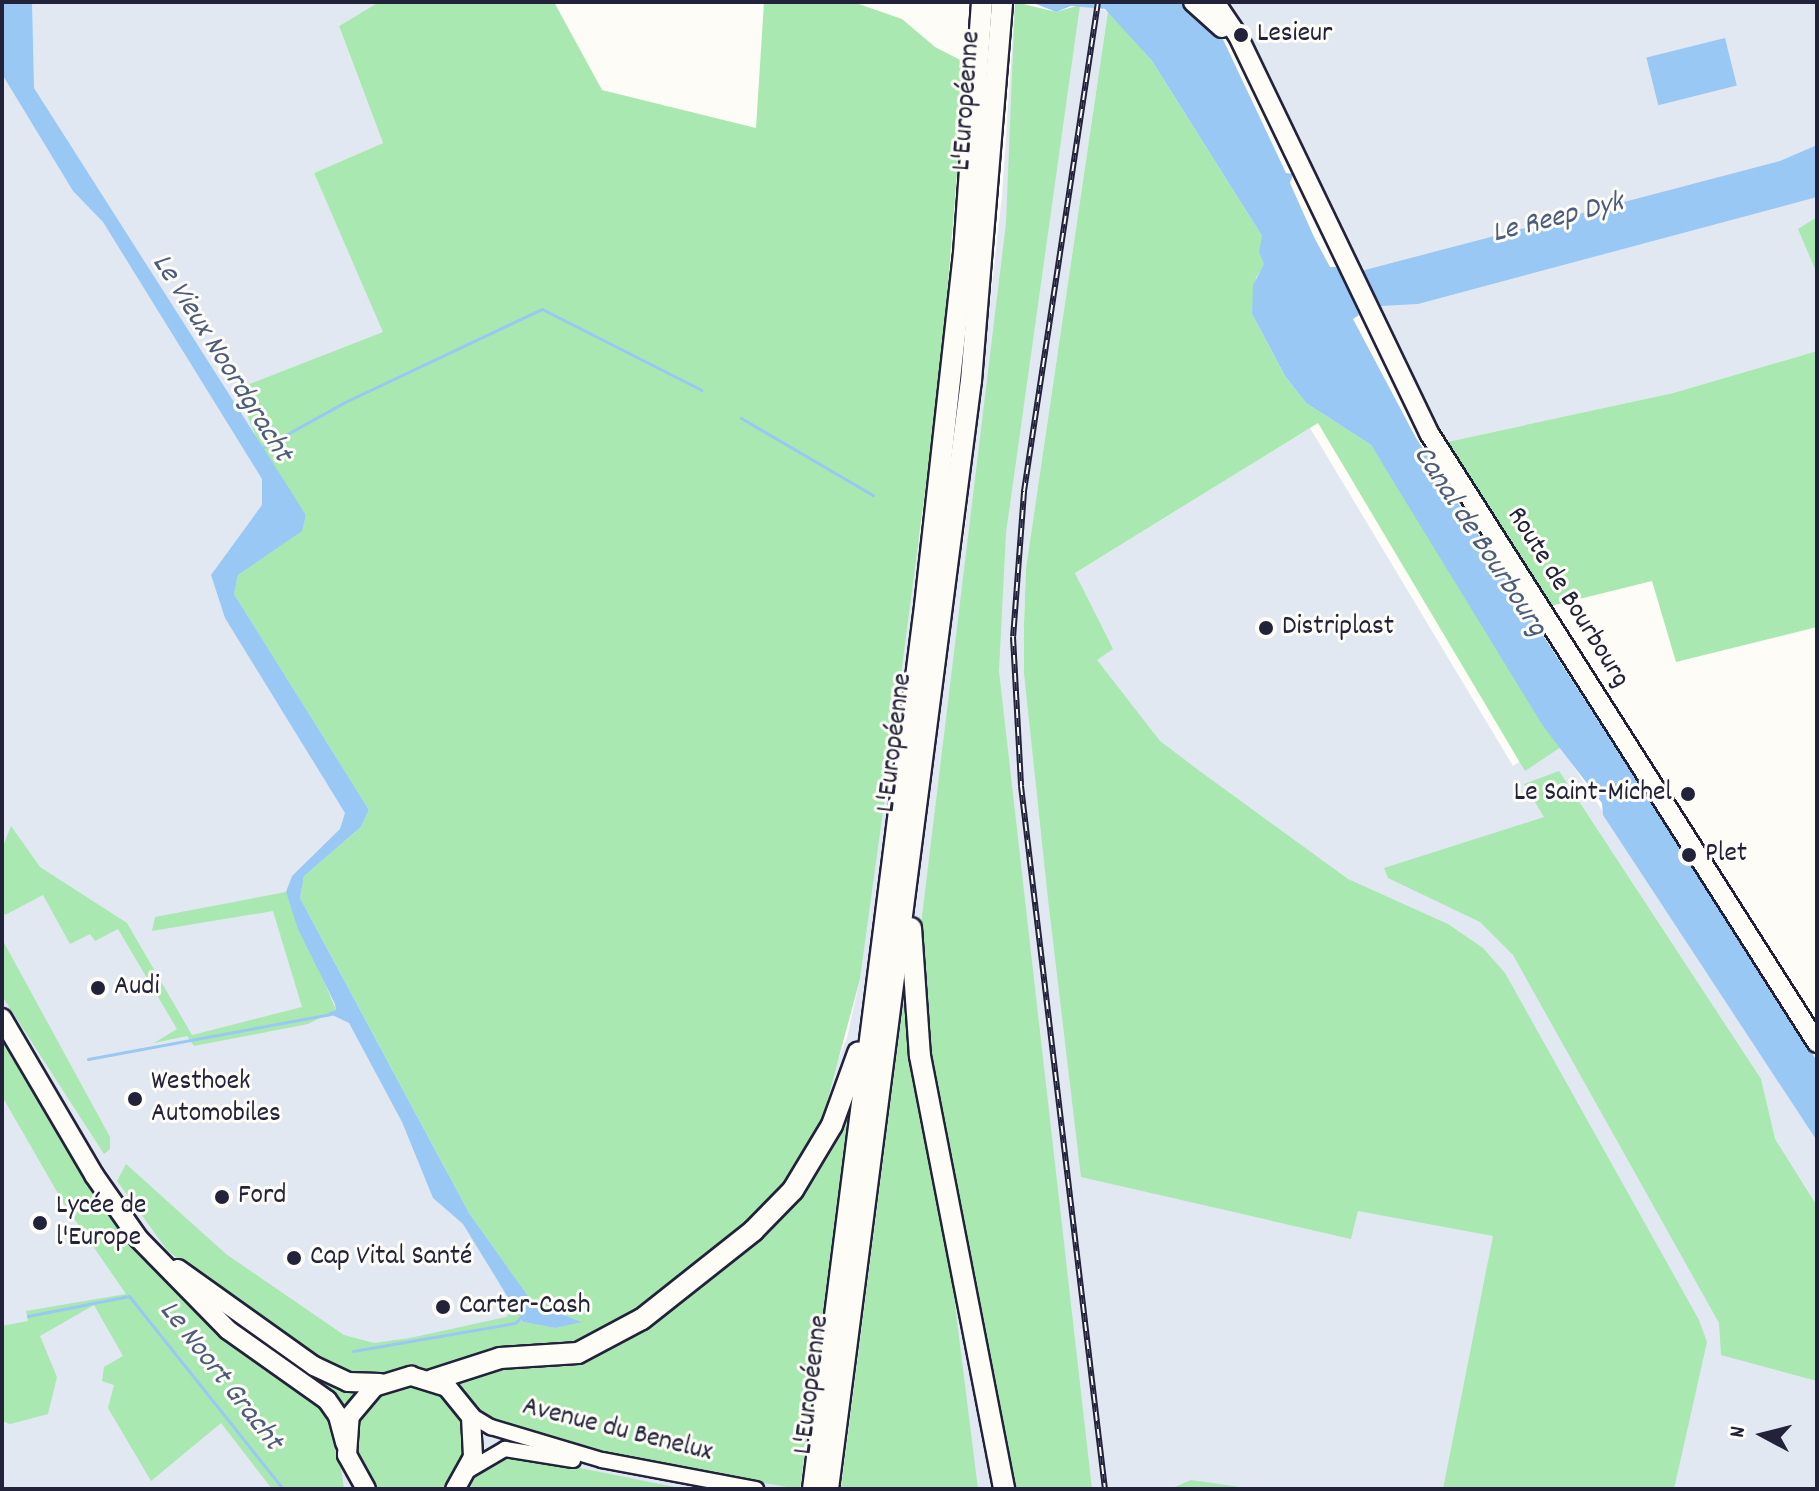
<!DOCTYPE html>
<html>
<head>
<meta charset="utf-8">
<style>
	body { margin:0 }
	#map { position:relative; width:1819px; height:1491px; overflow:hidden; background:#fdfcf7; font-family:Dekko,sans-serif }
	div>[style] { position:absolute }
	.built>* { inset:0; background:#e1e8f2 }
	.green>* { inset:0; background:#a9e8b0 }
	.water>* { inset:0; background:#9ac8f5; transform-origin:0 0 }
	.stream>* { height:3px; margin:-1.5px; padding:0 1.5px; transform-origin:1.5px; border-radius:1.5px; background:#9ac8f5 }
	.roads { filter:drop-shadow(2px 0 #22223b) drop-shadow(-2px 0 #22223b) drop-shadow(0 2px #22223b) drop-shadow(0 -2px #22223b) }
	.minor>* { height:14px; margin:-7px; padding:0 7px; transform-origin:7px; border-radius:7px; background:#fdfcf7 }
	.major>* { height:18px; margin:-9px; padding:0 9px; transform-origin:9px; border-radius:9px; background:#fdfcf7 }
	.highway>* { height:20px; margin:-10px; padding:0 10px; transform-origin:10px; border-radius:10px; background:#fdfcf7 }
	.rail>* { height:6px; margin-top:-3px; transform-origin:0; background:repeating-linear-gradient(90deg,#fdfcf7 0 9px,#22223b 0 18px); box-sizing:border-box; border-block:2px solid #22223b }
	.dots>* { width:22px; height:22px; translate:-50% -50%; box-sizing:border-box; border:4px solid #fdfcf7; border-radius:50% }
	span { translate:-50% -50%; white-space:nowrap; text-align:center; line-height:1.15; -webkit-text-stroke:6px #fdfcf7; paint-order:stroke }
	.poi-label { font-size:28px; color:#22223b }
	.left { translate:0 -50%; text-align:left }
	.right { translate:-100% -50%; text-align:right }
	.street-label { font-size:28px; color:#22223b }
	.water-label { font-size:30px; color:#4c5c7c; font-style:italic }
	.frame { position:absolute; inset:0; border:4px solid #22223b; pointer-events:none }
	.north { position:absolute; left:1723px; top:1395px; width:80px; height:80px; -webkit-text-stroke:6px #fdfcf7; paint-order:stroke; rotate:277deg; font-size:22px; font-weight:700; line-height:32px; text-align:center; color:#22223b }
	.north::after { content:''; display:block; margin:auto; width:28px; height:36px; background:#22223b; clip-path:polygon(50% 0,100% 100%,50% 72%,0 100%) }
</style>
</head>
<body>
<div id="map">
	<div class="built">
		<i style="clip-path:polygon(2px 2px,379px 2px,339px 26px,383px 143px,314px 173px,384px 332px,238px 389px,261px 450px,355px 786px,369px 810px,300px 898px,439px 1163px,607px 1328px,685px 1274px,793px 1171px,847px 1038px,860px 979px,917px 537px,957px 578px,964px 537px,1002px 196px,1015px 2px,1056px 12px,1080px 5px,1108px 11px,1026px 568px,1024px 623px,1112px 649px,1075px 573px,1310px 428px,1513px 766px,1553px 739px,1561px 747px,1817px 1141px,1817px 1489px,2px 1489px)"></i>
		<i style="clip-path:polygon(1220px 2px,1817px 2px,1817px 217px,1799px 230px,1817px 274px,1817px 351px,1673px 393px,1443px 443px)"></i>
	</div>
	<div class="green">
		<i style="clip-path:polygon(379px 2px,554px 2px,602px 90px,756px 128px,764px 2px,853px 2px,902px 19px,935px 47px,966px 63px,941px 370px,883px 811px,860px 979px,822px 1120px,793px 1171px,755px 1213px,685px 1274px,589px 1342px,436px 1373px,409px 1369px,380px 1376px,341px 1375px,198px 1275px,167px 1250px,117px 1181px,126px 1164px,226px 1254px,344px 1335px,374px 1343px,410px 1338px,506px 1317px,515px 1308px,523px 1322px,555px 1328px,580px 1321px,533px 1303px,469px 1213px,300px 898px,304px 876px,361px 827px,369px 810px,234px 594px,238px 575px,301px 531px,306px 515px,261px 450px,237px 389px,383px 332px,314px 173px,383px 143px,339px 26px)"></i>
		<i style="clip-path:polygon(1015px 2px,1056px 12px,1080px 5px,1006px 533px,999px 671px,1092px 1489px,1011px 1489px,925px 1034px,920px 933px,1006px 223px)"></i>
		<i style="clip-path:polygon(1108px 11px,1152px 61px,1262px 236px,1265px 264px,1256px 278px,1252px 314px,1285px 376px,1306px 403px,1371px 445px,1561px 747px,1525px 771px,1318px 423px,1075px 573px,1113px 649px,1097px 660px,1160px 741px,1201px 772px,1348px 879px,1448px 924px,1483px 948px,1505px 973px,1699px 1320px,1707px 1342px,1674px 1489px,1443px 1489px,1493px 1236px,1358px 1211px,1351px 1239px,1081px 1177px,1048px 899px,1024px 673px,1024px 623px,1026px 568px)"></i>
		<i style="clip-path:polygon(1817px 217px,1817px 274px,1798px 229px)"></i>
		<i style="clip-path:polygon(1817px 351px,1817px 627px,1676px 662px,1652px 581px,1527px 612px,1424px 447px,1673px 393px)"></i>
		<i style="clip-path:polygon(1559px 771px,1761px 1079px,1775px 1139px,1817px 1206px,1817px 1381px,1721px 1355px,1719px 1323px,1513px 955px,1480px 922px,1388px 878px,1384px 868px,1544px 817px,1524px 784px)"></i>
		<i style="clip-path:polygon(11px 826px,40px 867px,127px 923px,192px 1035px,302px 1007px,273px 911px,152px 931px,155px 917px,286px 892px,336px 1010px,308px 1024px,194px 1046px,187px 1036px,154px 1043px,177px 1029px,118px 929px,95px 941px,90px 934px,70px 944px,43px 895px,5px 915px,2px 910px,2px 849px)"></i>
		<i style="clip-path:polygon(2px 939px,110px 1137px,110px 1149px,104px 1154px,2px 996px)"></i>
		<i style="clip-path:polygon(906px 982px,951px 1273px,978px 1489px,841px 1489px)"></i>
		<i style="clip-path:polygon(2px 1031px,115px 1220px,146px 1260px,236px 1345px,320px 1398px,335px 1426px,344px 1489px,272px 1489px,221px 1423px,151px 1481px,108px 1408px,114px 1385px,102px 1381px,104px 1367px,123px 1356px,94px 1305px,40px 1336px,57px 1377px,48px 1414px,10px 1424px,2px 1421px,2px 1326px,28px 1321px,26px 1311px,126px 1294px,64px 1204px,2px 1096px)"></i>
		<i style="clip-path:polygon(843px 1111px,849px 1111px,800px 1489px,608px 1458px,487px 1421px,450px 1383px,492px 1366px,577px 1360px,749px 1243px)"></i>
		<i style="clip-path:polygon(173px 1269px,358px 1390px,342px 1416px,270px 1356px)"></i>
		<i style="clip-path:polygon(400px 1383px,436px 1387px,462px 1411px,470px 1446px,446px 1489px,375px 1489px,355px 1462px,353px 1427px,372px 1396px)"></i>
		<i style="clip-path:polygon(503px 1455px,580px 1468px,685px 1489px,466px 1489px,479px 1469px)"></i>
		<i style="clip-path:polygon(1191px 1480px,1240px 1487px,1246px 1489px,1170px 1489px)"></i>
	</div>
	<div class="water">
		<i style="clip-path:polygon(2px 2px,32px 2px,34px 88px,306px 515px,302px 531px,238px 575px,234px 594px,369px 810px,361px 827px,304px 876px,300px 898px,469px 1213px,533px 1303px,582px 1322px,555px 1328px,523px 1322px,463px 1224px,433px 1198px,402px 1122px,349px 1023px,328px 1013px,336px 1010px,335px 1004px,298px 929px,286px 892px,292px 876px,340px 829px,345px 813px,225px 618px,211px 575px,262px 505px,262px 479px,103px 222px,73px 191px,2px 74px)"></i>
		<i style="clip-path:polygon(1031px 2px,1182px 2px,1197px 10px,1220px 33px,1286px 173px,1293px 174px,1290px 183px,1314px 237px,1330px 267px,1336px 267px,1342px 276px,1780px 161px,1817px 145px,1817px 197px,1418px 304px,1381px 306px,1373px 292px,1352px 298px,1359px 315px,1353px 319px,1416px 438px,1817px 1061px,1817px 1141px,1603px 815px,1602px 803px,1543px 726px,1371px 445px,1306px 403px,1285px 376px,1252px 314px,1253px 285px,1264px 264px,1259px 252px,1262px 236px,1152px 61px,1105px 9px,1071px 6px,1056px 12px)"></i>
		<i style="left:1725px;top:38px;width:49px;height:81px;rotate:76deg"></i>
	</div>
	<div class="stream">
		<i style="left:741px;top:418px;width:153px;rotate:30.3deg"></i>
		<i style="left:260px;top:449px;width:97px;rotate:-28.9deg"></i>
		<i style="left:345px;top:402px;width:218px;rotate:-25.3deg"></i>
		<i style="left:542px;top:309px;width:179px;rotate:26.9deg"></i>
		<i style="left:88px;top:1059px;width:247px;rotate:-10.5deg"></i>
		<i style="left:28px;top:1316px;width:103px;rotate:-11.2deg"></i>
		<i style="left:129px;top:1296px;width:247px;rotate:51.4deg"></i>
		<i style="left:353px;top:1351px;width:164px;rotate:-9.8deg"></i>
		<i style="left:515px;top:1323px;width:8px;rotate:-45deg"></i>
	</div>
	<div class="roads">
		<div class="minor">
			<i style="left:469px;top:1414px;width:26px;rotate:31deg"></i>
			<i style="left:491px;top:1427px;width:116px;rotate:16.6deg"></i>
			<i style="left:602px;top:1460px;width:157px;rotate:10.7deg"></i>
			<i style="left:469px;top:1470px;width:42px;rotate:-30.3deg"></i>
			<i style="left:505px;top:1449px;width:69px;rotate:9.2deg"></i>
		</div>
		<div class="major">
			<i style="left:1193px;top:2px;width:39px;rotate:42deg"></i>
			<i style="left:1215px;top:2px;width:41px;rotate:55.9deg"></i>
			<i style="left:1238px;top:36px;width:441px;rotate:64.3deg"></i>
			<i style="left:1429px;top:433px;width:723px;rotate:57.54deg"></i>
			<i style="left:2px;top:1018px;width:182px;rotate:59.6deg"></i>
			<i style="left:94px;top:1175px;width:78px;rotate:54.9deg"></i>
			<i style="left:139px;top:1239px;width:127px;rotate:45.6deg"></i>
			<i style="left:228px;top:1330px;width:121px;rotate:35.3deg"></i>
			<i style="left:327px;top:1400px;width:19px;rotate:55deg"></i>
			<i style="left:338px;top:1416px;width:28px;rotate:75deg"></i>
			<i style="left:178px;top:1269px;width:167px;rotate:35.5deg"></i>
			<i style="left:314px;top:1366px;width:38px;rotate:25deg"></i>
			<i style="left:348px;top:1382px;width:32px;rotate:2deg"></i>
			<i style="left:366px;top:1489px;width:39px;rotate:-119deg"></i>
			<i style="left:347px;top:1455px;width:39px;rotate:-86deg"></i>
			<i style="left:350px;top:1416px;width:38px;rotate:-50deg"></i>
			<i style="left:374px;top:1387px;width:39px;rotate:-17deg"></i>
			<i style="left:411px;top:1376px;width:38px;rotate:17deg"></i>
			<i style="left:447px;top:1387px;width:38px;rotate:51deg"></i>
			<i style="left:471px;top:1417px;width:40px;rotate:87.1deg"></i>
			<i style="left:473px;top:1457px;width:37px;rotate:119deg"></i>
		</div>
		<div class="highway">
			<i style="left:911px;top:928px;width:128px;rotate:86deg"></i>
			<i style="left:920px;top:1056px;width:441px;rotate:79deg"></i>
			<i style="left:432px;top:1380px;width:71px;rotate:-17.9deg"></i>
			<i style="left:500px;top:1358px;width:78px;rotate:-3.7deg"></i>
			<i style="left:578px;top:1353px;width:72px;rotate:-28deg"></i>
			<i style="left:642px;top:1319px;width:142px;rotate:-38.4deg"></i>
			<i style="left:753px;top:1231px;width:57px;rotate:-45.7deg"></i>
			<i style="left:793px;top:1190px;width:76px;rotate:-59deg"></i>
			<i style="left:832px;top:1125px;width:77px;rotate:-70.1deg"></i>
			<i style="left:813px;top:1489px;width:890px;rotate:-82.77deg"></i>
			<i style="left:925px;top:606px;width:355px;rotate:-83.7deg"></i>
			<i style="left:964px;top:253px;width:252px;rotate:-85.9deg"></i>
			<i style="left:828px;top:1489px;width:1117px;rotate:-82.65deg"></i>
			<i style="left:971px;top:381px;width:380px;rotate:-85.3deg"></i>
		</div>
	</div>
	<div class="rail">
		<i style="left:1098px;top:2px;width:496px;rotate:98.6deg"></i>
		<i style="left:1024px;top:492px;width:145px;rotate:94.3deg"></i>
		<i style="left:1013px;top:637px;width:149px;rotate:86.9deg"></i>
		<i style="left:1021px;top:786px;width:708px;rotate:83.19deg"></i>
	</div>
	<div class="dots">
		<i style="left:1241px;top:35px;background:#22223b"></i>
		<i style="left:1266px;top:628px;background:#22223b"></i>
		<i style="left:1688px;top:794px;background:#22223b"></i>
		<i style="left:1689px;top:855px;background:#22223b"></i>
		<i style="left:98px;top:988px;background:#22223b"></i>
		<i style="left:135px;top:1099px;background:#22223b"></i>
		<i style="left:222px;top:1197px;background:#22223b"></i>
		<i style="left:40px;top:1223px;background:#22223b"></i>
		<i style="left:294px;top:1258px;background:#22223b"></i>
		<i style="left:443px;top:1307px;background:#22223b"></i>
	</div>
	<div class="poi-label">
		<span class="left" style="left:1257px;top:35px">Lesieur</span>
		<span class="left" style="left:1282px;top:628px">Distriplast</span>
		<span class="right" style="left:1672px;top:794px">Le Saint-Michel</span>
		<span class="left" style="left:1705px;top:855px">Plet</span>
		<span class="left" style="left:114px;top:988px">Audi</span>
		<span class="left" style="left:151px;top:1099px">Westhoek<br>Automobiles</span>
		<span class="left" style="left:238px;top:1197px">Ford</span>
		<span class="left" style="left:56px;top:1223px">Lycée de<br>l'Europe</span>
		<span class="left" style="left:310px;top:1258px">Cap Vital Santé</span>
		<span class="left" style="left:459px;top:1307px">Carter-Cash</span>
	</div>
	<div class="street-label">
		<span style="left:968px;top:101px;rotate:-86deg">L'Européenne</span>
		<span style="left:1567px;top:598px;rotate:58deg">Route de Bourbourg</span>
		<span style="left:896px;top:743px;rotate:-83deg">L'Européenne</span>
		<span style="left:813px;top:1385px;rotate:-83deg">L'Européenne</span>
		<span style="left:617px;top:1431px;rotate:14deg">Avenue du Benelux</span>
	</div>
	<div class="water-label">
		<span style="left:1558px;top:220px;rotate:-14deg">Le Reep Dyk</span>
		<span style="left:220px;top:359px;rotate:58deg">Le Vieux Noordgracht</span>
		<span style="left:1478px;top:542px;rotate:57deg">Canal de Bourbourg</span>
		<span style="left:219px;top:1377px;rotate:52deg">Le Noort Gracht</span>
	</div>
	<div class="frame"></div>
	<div class="north">N</div>
</div>
</body>
</html>
